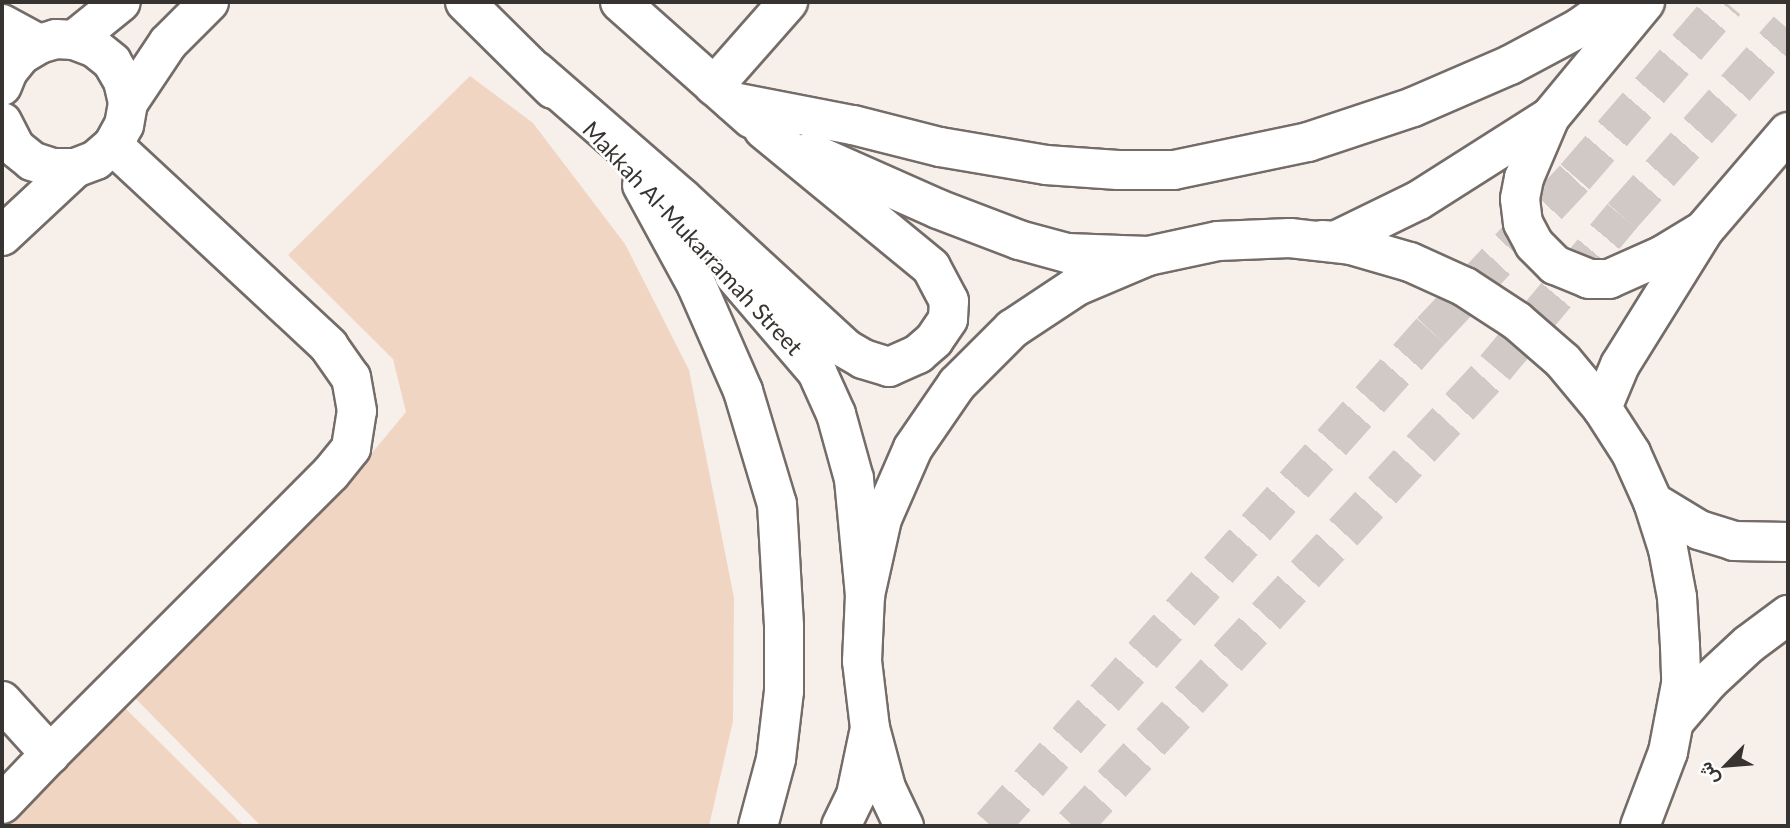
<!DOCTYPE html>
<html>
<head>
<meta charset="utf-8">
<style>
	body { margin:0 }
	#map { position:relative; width:1790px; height:828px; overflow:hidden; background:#f7efea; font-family:Lato,Vazirmatn,sans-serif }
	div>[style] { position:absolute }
	.green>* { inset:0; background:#f1d5c3 }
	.highway-tunnel>* { height:38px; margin-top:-19px; transform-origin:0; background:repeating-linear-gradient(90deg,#d0c9c5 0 38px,transparent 0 57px) }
	.roads { filter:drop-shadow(2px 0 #746c68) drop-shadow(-2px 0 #746c68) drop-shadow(0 2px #746c68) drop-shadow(0 -2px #746c68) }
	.minor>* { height:38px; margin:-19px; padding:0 19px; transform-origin:19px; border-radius:19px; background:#fff }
	.major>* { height:38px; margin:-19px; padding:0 19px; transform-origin:19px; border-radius:19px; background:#fff }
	span { translate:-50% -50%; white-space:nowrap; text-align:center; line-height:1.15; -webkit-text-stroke:5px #fefefe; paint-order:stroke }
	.street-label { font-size:23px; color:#363331 }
	.frame { position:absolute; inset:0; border:4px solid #363331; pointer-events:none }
	.north { position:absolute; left:1692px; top:730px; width:70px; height:70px; -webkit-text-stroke:5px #fefefe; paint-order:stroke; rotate:245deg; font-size:19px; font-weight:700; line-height:28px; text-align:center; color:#363331 }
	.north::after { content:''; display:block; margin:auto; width:24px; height:32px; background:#363331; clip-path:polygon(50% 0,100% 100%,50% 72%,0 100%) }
</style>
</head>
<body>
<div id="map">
	<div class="green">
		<i style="clip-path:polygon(470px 76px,533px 123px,625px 244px,689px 370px,734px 598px,733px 721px,709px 826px,261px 826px,134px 697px,328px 506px,406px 412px,393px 359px,288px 255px)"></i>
		<i style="clip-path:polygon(116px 699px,244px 826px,3px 826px)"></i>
	</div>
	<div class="highway-tunnel">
		<i style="left:991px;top:826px;width:662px;rotate:-48.37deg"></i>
		<i style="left:1431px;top:331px;width:211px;rotate:-46.9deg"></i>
		<i style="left:1575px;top:177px;width:231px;rotate:-49.2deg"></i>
		<i style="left:1073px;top:826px;width:623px;rotate:-47.34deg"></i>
		<i style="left:1495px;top:368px;width:198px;rotate:-50.1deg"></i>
		<i style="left:1622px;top:216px;width:250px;rotate:-48.4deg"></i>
	</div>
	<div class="roads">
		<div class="minor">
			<i style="left:2px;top:24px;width:42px;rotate:28.4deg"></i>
			<i style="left:74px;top:40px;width:60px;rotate:-39deg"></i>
			<i style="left:2px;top:86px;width:16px;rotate:-68deg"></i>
			<i style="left:8px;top:71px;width:21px;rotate:-51deg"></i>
			<i style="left:21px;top:55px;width:21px;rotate:-31deg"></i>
			<i style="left:39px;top:44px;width:18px;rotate:-16deg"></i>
			<i style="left:56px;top:39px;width:18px;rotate:3deg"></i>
			<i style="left:74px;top:40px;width:22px;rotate:21deg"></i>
			<i style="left:95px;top:48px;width:22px;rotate:39deg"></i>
			<i style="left:112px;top:62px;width:22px;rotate:60deg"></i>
			<i style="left:123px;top:81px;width:23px;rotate:77deg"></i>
			<i style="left:128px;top:103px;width:22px;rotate:100deg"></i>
			<i style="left:124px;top:125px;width:23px;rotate:119deg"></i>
			<i style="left:113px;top:145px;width:23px;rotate:139deg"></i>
			<i style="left:96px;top:160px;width:22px;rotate:159deg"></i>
			<i style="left:75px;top:168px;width:22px;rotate:180deg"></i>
			<i style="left:53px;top:168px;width:22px;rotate:-162deg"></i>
			<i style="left:32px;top:161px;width:22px;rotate:-141deg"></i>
			<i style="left:15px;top:147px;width:28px;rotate:-117deg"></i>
			<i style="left:714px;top:86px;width:112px;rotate:-48.6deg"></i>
			<i style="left:128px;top:103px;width:72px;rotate:-56.3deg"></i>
			<i style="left:168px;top:43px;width:58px;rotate:-45deg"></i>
			<i style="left:1550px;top:117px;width:66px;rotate:113.1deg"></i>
			<i style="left:1524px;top:178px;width:21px;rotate:101deg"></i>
			<i style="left:1520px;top:199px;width:24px;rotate:83deg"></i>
			<i style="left:1523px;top:223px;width:24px;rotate:62deg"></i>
			<i style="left:1534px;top:244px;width:30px;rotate:45deg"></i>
			<i style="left:1555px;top:265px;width:37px;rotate:22deg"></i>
			<i style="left:1589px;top:279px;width:20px"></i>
			<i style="left:1609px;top:279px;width:59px;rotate:-24deg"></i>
			<i style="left:1663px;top:255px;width:42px;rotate:-31.4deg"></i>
			<i style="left:2px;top:236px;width:100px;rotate:-43deg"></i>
			<i style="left:1322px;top:240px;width:13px;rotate:4deg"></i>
			<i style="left:1335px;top:241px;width:93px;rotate:-26deg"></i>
			<i style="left:1419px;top:200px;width:155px;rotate:-32.4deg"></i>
			<i style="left:1550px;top:117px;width:149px;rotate:-50.4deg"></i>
			<i style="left:1602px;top:408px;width:47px;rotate:-67.3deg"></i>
			<i style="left:1620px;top:365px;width:159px;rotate:-58.1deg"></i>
			<i style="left:1704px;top:230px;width:129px;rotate:-49.4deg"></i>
			<i style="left:1653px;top:502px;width:54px;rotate:31.3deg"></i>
			<i style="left:1699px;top:530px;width:37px;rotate:17deg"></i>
			<i style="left:1734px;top:541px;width:54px;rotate:1.1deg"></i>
			<i style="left:2px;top:701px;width:72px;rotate:47.8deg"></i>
			<i style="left:50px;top:754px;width:69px;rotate:133.8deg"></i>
			<i style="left:1674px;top:722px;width:54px;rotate:-49.5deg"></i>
			<i style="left:1709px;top:681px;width:54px;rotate:-42.8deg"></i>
			<i style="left:1749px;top:644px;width:49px;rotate:-36.6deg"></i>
			<i style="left:50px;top:754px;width:397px;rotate:-45deg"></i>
			<i style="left:331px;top:473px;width:32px;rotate:-51deg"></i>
			<i style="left:351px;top:448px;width:37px;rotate:-81deg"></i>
			<i style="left:357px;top:411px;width:34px;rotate:-100deg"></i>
			<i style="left:351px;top:378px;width:39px;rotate:-125deg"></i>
			<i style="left:329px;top:346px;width:295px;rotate:-137.1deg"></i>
			<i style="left:841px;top:826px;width:34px;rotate:-64deg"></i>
			<i style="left:856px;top:795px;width:63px;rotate:-78.2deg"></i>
			<i style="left:904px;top:826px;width:42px;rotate:-115.3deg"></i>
			<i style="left:886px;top:788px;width:62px;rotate:-104.9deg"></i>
			<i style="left:870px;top:728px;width:67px;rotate:-96.8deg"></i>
			<i style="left:862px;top:661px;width:66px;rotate:-87.4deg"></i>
			<i style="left:865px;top:595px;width:78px;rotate:-77.4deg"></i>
			<i style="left:882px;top:519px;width:77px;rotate:-66.4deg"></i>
			<i style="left:913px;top:448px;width:78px;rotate:-55.5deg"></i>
			<i style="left:957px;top:384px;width:78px;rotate:-45deg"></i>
			<i style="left:1012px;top:329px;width:78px;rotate:-33.5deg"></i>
			<i style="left:1077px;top:286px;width:77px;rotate:-22.9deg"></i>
			<i style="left:1148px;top:256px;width:72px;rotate:-12.1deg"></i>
			<i style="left:1218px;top:241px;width:72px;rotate:-2.4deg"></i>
			<i style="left:1290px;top:238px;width:61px;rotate:6.5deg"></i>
			<i style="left:1351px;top:245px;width:61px;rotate:16.1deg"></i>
			<i style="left:1410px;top:262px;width:60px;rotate:24.4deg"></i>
			<i style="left:1465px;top:287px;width:62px;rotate:33.2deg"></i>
			<i style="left:1517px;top:321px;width:61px;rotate:41deg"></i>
			<i style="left:1563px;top:361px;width:61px;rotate:50.3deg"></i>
			<i style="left:1602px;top:408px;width:54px;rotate:57.2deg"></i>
			<i style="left:1631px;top:453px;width:54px;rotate:65.8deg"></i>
			<i style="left:1653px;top:502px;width:49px;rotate:72.3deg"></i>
			<i style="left:1668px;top:549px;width:49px;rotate:79.4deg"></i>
			<i style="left:1677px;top:597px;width:49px;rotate:86.5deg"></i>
			<i style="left:1680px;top:646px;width:38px;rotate:88deg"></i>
			<i style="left:1681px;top:684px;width:69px;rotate:100.8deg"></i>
			<i style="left:1668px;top:752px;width:79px;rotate:110.7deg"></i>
		</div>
		<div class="major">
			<i style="left:465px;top:2px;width:124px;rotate:44.7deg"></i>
			<i style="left:620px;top:2px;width:176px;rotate:41.6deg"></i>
			<i style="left:536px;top:71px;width:194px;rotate:41deg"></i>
			<i style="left:682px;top:198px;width:223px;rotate:42.6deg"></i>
			<i style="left:846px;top:349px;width:20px;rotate:30deg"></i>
			<i style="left:863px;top:359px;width:27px;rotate:17deg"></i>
			<i style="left:889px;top:367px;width:32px;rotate:-24deg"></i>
			<i style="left:918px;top:354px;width:21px;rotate:-41deg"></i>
			<i style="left:934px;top:340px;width:25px;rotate:-56deg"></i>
			<i style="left:948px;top:319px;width:18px;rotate:-87deg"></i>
			<i style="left:949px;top:301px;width:38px;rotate:-118deg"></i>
			<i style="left:931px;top:267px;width:217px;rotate:-140.6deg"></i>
			<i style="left:733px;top:102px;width:122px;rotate:10.9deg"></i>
			<i style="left:853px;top:125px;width:90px;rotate:14.2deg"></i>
			<i style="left:940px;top:147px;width:108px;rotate:9.6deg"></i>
			<i style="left:1046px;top:165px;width:72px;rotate:4deg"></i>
			<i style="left:1118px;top:170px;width:56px"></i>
			<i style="left:1174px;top:170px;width:137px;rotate:-11.8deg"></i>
			<i style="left:1308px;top:142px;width:111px;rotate:-18.4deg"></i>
			<i style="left:1413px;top:107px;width:106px;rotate:-23.4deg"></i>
			<i style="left:1510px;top:65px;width:78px;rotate:-28.2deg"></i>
			<i style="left:1579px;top:28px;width:45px;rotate:-35.1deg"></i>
			<i style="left:810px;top:152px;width:140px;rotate:24deg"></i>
			<i style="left:938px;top:209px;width:87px;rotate:20.9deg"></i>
			<i style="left:1019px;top:240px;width:50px;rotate:15.2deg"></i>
			<i style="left:1067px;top:253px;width:81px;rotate:2.1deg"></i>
			<i style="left:642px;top:185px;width:115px;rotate:61.4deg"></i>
			<i style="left:697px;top:286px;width:115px;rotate:66.3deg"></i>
			<i style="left:743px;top:391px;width:118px;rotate:73.3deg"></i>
			<i style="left:777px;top:504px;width:123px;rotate:86.7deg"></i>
			<i style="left:784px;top:627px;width:64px;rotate:90deg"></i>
			<i style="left:784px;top:691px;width:68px;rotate:96.7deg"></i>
			<i style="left:776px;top:759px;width:69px;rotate:105deg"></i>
			<i style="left:734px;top:275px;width:128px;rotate:49.4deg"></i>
			<i style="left:817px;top:372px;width:46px;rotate:65.7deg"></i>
			<i style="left:836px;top:414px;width:67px;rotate:74.5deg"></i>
			<i style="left:854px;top:479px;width:117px;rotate:84.6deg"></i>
		</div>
	</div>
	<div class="street-label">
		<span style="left:693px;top:238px;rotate:47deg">Makkah Al-Mukarramah Street</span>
	</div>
	<div class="frame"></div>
	<div class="north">ش</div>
</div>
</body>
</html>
